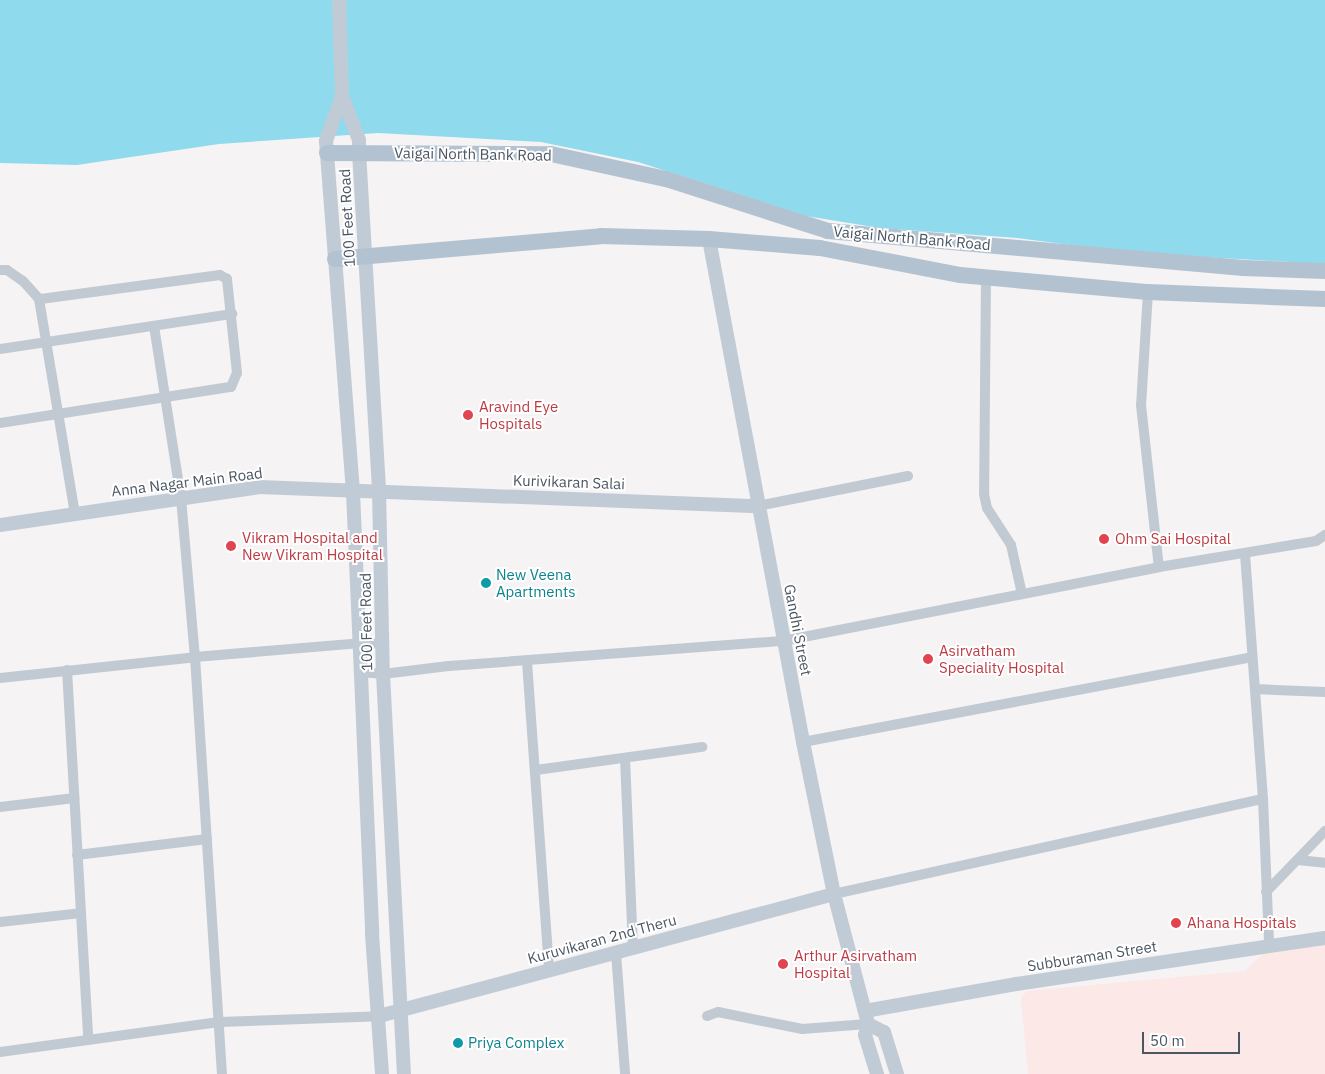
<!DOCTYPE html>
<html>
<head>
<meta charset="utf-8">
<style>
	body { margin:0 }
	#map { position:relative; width:1325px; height:1074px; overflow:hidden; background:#f5f3f3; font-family:"IBM Plex Sans",sans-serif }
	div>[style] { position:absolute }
	.medical>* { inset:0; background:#fce8e6 }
	.water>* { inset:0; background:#90daee }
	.street>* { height:10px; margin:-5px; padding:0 5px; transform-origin:5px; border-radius:5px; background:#c1cad2 }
	.secondary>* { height:14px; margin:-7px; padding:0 7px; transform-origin:7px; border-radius:7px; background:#c1cbd6 }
	.primary>* { height:16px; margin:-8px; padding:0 8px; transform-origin:8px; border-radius:8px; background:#b3c2d1 }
	.dots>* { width:14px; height:14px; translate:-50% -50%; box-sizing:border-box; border:2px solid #fff; border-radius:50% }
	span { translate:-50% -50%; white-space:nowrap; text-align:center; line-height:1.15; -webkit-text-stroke:4px #fff; paint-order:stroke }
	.street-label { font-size:15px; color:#4a5661 }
	.health-label { font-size:15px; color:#be3a42 }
	.left { translate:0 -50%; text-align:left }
	.culture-label { font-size:15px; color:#0d838f }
	.scale { position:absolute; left:1142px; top:1032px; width:98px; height:22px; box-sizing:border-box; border:2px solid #4a5661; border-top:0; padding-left:6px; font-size:15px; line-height:18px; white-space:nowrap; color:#4a5661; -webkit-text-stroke:4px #fff; paint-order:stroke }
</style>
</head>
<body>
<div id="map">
	<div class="medical">
		<i style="clip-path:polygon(1325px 944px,1325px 1074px,1028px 1074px,1021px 997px,1027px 991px,1245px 971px,1269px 948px)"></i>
	</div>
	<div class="water">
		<i style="clip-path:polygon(0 0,1325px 0,1325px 264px,1132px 253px,1017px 238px,880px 228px,806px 216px,638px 162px,541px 142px,378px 133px,219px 144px,77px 165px,0 163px)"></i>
	</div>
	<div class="street">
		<i style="left:0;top:270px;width:7px"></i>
		<i style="left:7px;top:270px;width:19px;rotate:35deg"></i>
		<i style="left:23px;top:281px;width:24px;rotate:48deg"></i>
		<i style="left:39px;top:299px;width:218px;rotate:80.5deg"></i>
		<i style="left:986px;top:277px;width:217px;rotate:90.5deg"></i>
		<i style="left:984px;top:494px;width:14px;rotate:78deg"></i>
		<i style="left:987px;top:508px;width:44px;rotate:57deg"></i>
		<i style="left:1011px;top:545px;width:50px;rotate:77.3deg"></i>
		<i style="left:1148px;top:292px;width:113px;rotate:93.5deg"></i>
		<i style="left:1141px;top:405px;width:163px;rotate:83.7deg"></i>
		<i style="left:154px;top:326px;width:174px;rotate:81.1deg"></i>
		<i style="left:181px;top:498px;width:160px;rotate:85deg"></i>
		<i style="left:195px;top:657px;width:418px;rotate:86.3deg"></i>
		<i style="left:0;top:349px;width:235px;rotate:-8.6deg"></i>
		<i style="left:0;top:423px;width:234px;rotate:-8.9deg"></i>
		<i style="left:231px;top:387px;width:15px;rotate:-67deg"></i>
		<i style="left:237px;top:373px;width:95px;rotate:-96.1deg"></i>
		<i style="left:227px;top:279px;width:8px;rotate:-150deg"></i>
		<i style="left:220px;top:275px;width:183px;rotate:172.4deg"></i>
		<i style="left:758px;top:506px;width:153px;rotate:-11.3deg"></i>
		<i style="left:1245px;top:554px;width:246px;rotate:85.8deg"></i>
		<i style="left:1263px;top:799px;width:146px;rotate:87.6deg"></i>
		<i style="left:527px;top:662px;width:310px;rotate:85.9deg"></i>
		<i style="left:67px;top:670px;width:370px;rotate:86.7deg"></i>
		<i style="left:361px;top:672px;width:22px;rotate:5deg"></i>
		<i style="left:383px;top:674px;width:66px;rotate:-6.9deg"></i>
		<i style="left:449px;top:666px;width:335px;rotate:-4.3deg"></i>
		<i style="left:783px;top:641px;width:383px;rotate:-11.1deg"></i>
		<i style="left:1159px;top:567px;width:159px;rotate:-9.4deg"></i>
		<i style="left:1316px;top:541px;width:11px;rotate:-34deg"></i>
		<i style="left:0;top:678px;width:196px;rotate:-6.1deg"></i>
		<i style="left:195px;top:657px;width:166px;rotate:-4.8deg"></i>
		<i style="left:360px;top:643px;width:23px;rotate:2deg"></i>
		<i style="left:1255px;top:689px;width:70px;rotate:2.5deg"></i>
		<i style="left:803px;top:742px;width:457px;rotate:-10.7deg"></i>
		<i style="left:625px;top:758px;width:190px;rotate:87.6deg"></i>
		<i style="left:536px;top:770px;width:168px;rotate:-7.9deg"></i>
		<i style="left:0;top:807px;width:75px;rotate:-6.9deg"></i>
		<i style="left:77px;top:855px;width:131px;rotate:-7deg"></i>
		<i style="left:1298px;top:860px;width:27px;rotate:6deg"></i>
		<i style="left:1266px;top:892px;width:85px;rotate:-46deg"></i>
		<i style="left:834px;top:894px;width:439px;rotate:-12.5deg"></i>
		<i style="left:0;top:922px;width:81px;rotate:-6.3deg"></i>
		<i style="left:616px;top:953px;width:121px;rotate:85.7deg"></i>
		<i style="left:707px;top:1016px;width:12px;rotate:-20deg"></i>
		<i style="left:718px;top:1012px;width:86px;rotate:11.4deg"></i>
		<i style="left:802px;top:1029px;width:66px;rotate:-4.3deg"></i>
		<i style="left:0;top:1052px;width:221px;rotate:-7.8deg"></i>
		<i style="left:219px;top:1022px;width:160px;rotate:-2.1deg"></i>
	</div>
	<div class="secondary">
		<i style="left:339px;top:0;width:96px;rotate:88.2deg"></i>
		<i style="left:342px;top:96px;width:47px;rotate:68.9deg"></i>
		<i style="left:359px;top:140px;width:12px;rotate:90deg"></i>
		<i style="left:359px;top:152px;width:339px;rotate:86.6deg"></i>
		<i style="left:379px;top:490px;width:184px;rotate:88.8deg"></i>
		<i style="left:383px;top:674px;width:401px;rotate:87deg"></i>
		<i style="left:342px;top:96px;width:48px;rotate:109.6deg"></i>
		<i style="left:326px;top:141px;width:352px;rotate:85.6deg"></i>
		<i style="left:353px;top:492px;width:442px;rotate:87.5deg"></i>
		<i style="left:372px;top:934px;width:140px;rotate:85.9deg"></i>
		<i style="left:709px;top:239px;width:512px;rotate:79.41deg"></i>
		<i style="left:803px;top:742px;width:155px;rotate:78.5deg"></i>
		<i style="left:834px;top:894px;width:134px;rotate:75.3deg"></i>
		<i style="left:868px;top:1024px;width:11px;rotate:105deg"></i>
		<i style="left:865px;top:1035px;width:41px;rotate:72.9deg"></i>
		<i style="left:0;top:525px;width:262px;rotate:-8.3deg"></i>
		<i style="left:259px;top:487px;width:499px;rotate:2.2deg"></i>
		<i style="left:865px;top:1011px;width:153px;rotate:-10.1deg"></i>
		<i style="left:1016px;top:984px;width:312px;rotate:-8.5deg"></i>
		<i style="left:379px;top:1016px;width:471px;rotate:-15deg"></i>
		<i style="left:868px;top:1024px;width:18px;rotate:27deg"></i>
		<i style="left:884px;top:1032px;width:44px;rotate:72.8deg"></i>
	</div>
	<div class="primary">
		<i style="left:327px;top:153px;width:224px;rotate:0.3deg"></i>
		<i style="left:551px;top:154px;width:118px;rotate:12.3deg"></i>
		<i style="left:666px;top:179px;width:170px;rotate:17.8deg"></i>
		<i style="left:828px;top:231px;width:417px;rotate:5.1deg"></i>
		<i style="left:1243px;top:268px;width:82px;rotate:2.1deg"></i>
		<i style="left:335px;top:259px;width:267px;rotate:-4.9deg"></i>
		<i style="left:601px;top:236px;width:108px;rotate:1.6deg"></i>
		<i style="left:709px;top:239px;width:111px;rotate:4.6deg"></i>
		<i style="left:820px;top:248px;width:143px;rotate:10.9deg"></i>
		<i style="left:960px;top:275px;width:189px;rotate:5.2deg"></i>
		<i style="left:1148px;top:292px;width:177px;rotate:2.3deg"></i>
	</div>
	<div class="dots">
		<i style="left:468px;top:415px;background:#e0444e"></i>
		<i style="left:1104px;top:539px;background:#e0444e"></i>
		<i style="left:231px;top:546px;background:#e0444e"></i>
		<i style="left:486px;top:583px;background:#0f9aa8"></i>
		<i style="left:928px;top:659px;background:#e0444e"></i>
		<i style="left:1176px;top:923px;background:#e0444e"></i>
		<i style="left:783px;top:964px;background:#e0444e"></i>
		<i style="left:458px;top:1043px;background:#0f9aa8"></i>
	</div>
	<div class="street-label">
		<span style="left:473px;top:154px;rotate:1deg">Vaigai North Bank Road</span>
		<span style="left:347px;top:218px;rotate:-93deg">100 Feet Road</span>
		<span style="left:912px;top:238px;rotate:5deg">Vaigai North Bank Road</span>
		<span style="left:187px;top:482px;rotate:-7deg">Anna Nagar Main Road</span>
		<span style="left:569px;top:482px;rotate:2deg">Kurivikaran Salai</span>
		<span style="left:366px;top:622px;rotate:-91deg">100 Feet Road</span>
		<span style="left:798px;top:630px;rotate:79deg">Gandhi Street</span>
		<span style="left:602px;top:939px;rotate:-15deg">Kuruvikaran 2nd Theru</span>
		<span style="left:1092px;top:956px;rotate:-9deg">Subburaman Street</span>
	</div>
	<div class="health-label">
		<span class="left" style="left:479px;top:415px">Aravind Eye<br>Hospitals</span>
		<span class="left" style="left:242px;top:546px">Vikram Hospital and<br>New Vikram Hospital</span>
		<span class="left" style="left:1115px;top:539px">Ohm Sai Hospital</span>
		<span class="left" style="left:939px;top:659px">Asirvatham<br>Speciality Hospital</span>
		<span class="left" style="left:1187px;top:923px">Ahana Hospitals</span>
		<span class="left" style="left:794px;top:964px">Arthur Asirvatham<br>Hospital</span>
	</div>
	<div class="culture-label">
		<span class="left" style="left:496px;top:583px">New Veena<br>Apartments</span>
		<span class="left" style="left:468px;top:1043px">Priya Complex</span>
	</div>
	<div class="scale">50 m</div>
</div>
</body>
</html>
